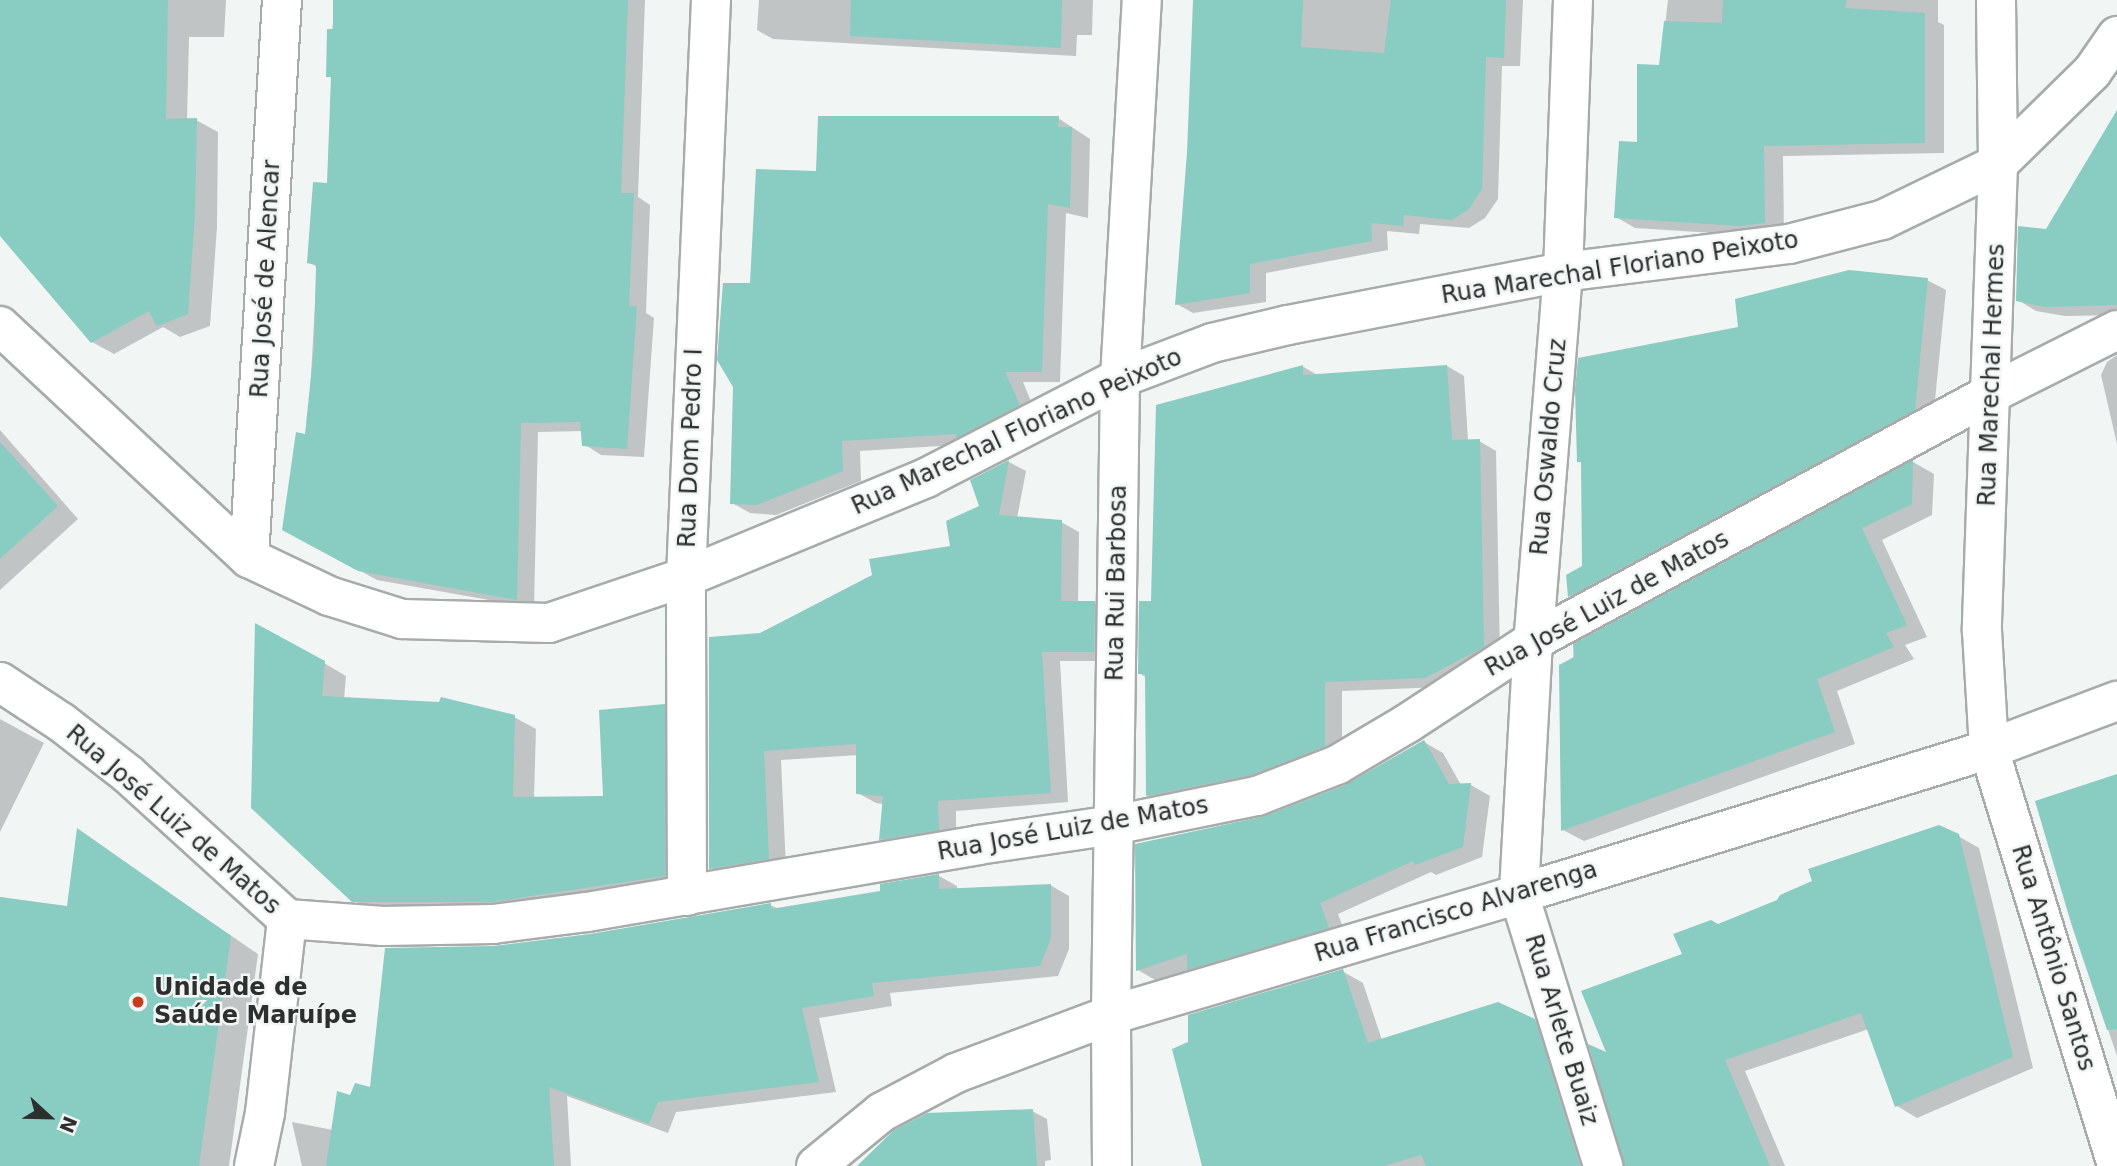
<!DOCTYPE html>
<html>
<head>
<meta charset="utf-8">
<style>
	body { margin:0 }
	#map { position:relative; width:2117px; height:1166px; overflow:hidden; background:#f1f6f5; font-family:"DejaVu Sans",sans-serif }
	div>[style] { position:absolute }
	.shadow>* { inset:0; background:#0003 }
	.building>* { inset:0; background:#88ccc2 }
	.roads { filter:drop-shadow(2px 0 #a7abaa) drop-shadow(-2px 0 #a7abaa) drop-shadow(0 2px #a7abaa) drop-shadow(0 -2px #a7abaa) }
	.minor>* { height:38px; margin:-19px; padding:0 19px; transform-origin:19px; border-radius:19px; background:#fff }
	.dots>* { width:19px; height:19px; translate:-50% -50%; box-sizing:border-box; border:4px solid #f1f6f5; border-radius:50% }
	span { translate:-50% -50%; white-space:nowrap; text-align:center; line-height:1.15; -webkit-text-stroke:5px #f1f6f5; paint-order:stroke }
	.street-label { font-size:24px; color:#2d2f2f }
	.poi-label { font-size:24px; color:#2d2f2f; font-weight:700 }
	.left { translate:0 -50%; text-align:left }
	.north { position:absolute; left:14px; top:1082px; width:70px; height:70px; -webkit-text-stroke:5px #f1f6f5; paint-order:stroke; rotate:112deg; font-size:19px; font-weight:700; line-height:28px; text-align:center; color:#2d2f2f }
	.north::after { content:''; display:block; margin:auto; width:24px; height:32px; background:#2d2f2f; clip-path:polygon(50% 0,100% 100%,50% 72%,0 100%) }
</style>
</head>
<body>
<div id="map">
	<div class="shadow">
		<i style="clip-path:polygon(0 0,226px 0,224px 37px,189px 37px,187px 120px,196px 120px,218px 132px,217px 227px,210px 326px,180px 337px,163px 327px,114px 354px,92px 342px,0 233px)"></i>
		<i style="clip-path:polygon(335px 0,645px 0,638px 197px,650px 205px,646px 313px,654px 318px,644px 457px,601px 455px,584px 444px,583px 431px,538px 432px,534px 608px,377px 580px,302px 539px,317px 267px,309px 262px,329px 185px,333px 79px,328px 76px)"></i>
		<i style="clip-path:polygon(759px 0,1093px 0,1092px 35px,1077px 35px,1076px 56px,773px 39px,757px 30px)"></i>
		<i style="clip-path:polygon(1195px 0,1523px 0,1520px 66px,1502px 66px,1498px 199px,1485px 218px,1469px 228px,1420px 224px,1419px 234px,1387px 231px,1388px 250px,1266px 273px,1266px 302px,1193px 313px,1177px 304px,1195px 45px)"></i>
		<i style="clip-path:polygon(1668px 0,1938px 0,1938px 22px,1944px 25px,1944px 153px,1783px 156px,1784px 233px,1761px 236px,1635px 228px,1616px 217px,1660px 67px)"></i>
		<i style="clip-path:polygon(1058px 118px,1090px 139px,1088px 218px,1066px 213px,1060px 382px,1023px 382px,1037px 416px,971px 444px,860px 451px,861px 481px,776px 515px,750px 513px,732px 503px,751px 285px,817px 173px)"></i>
		<i style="clip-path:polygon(2117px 120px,2117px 315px,2065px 316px,2036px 311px,2018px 300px,2047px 231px)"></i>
		<i style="clip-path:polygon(1927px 280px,1946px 290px,1933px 420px,1588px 606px,1570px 596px,1568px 576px,1583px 567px,1583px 464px,1579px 461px,1740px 329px)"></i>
		<i style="clip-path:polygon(2117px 355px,2117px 444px,2101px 375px,2107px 362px)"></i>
		<i style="clip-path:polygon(1302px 366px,1319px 376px,1447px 366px,1464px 376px,1468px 441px,1479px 441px,1496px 451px,1500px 657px,1443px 687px,1342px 691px,1342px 756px,1164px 805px,1147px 795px,1147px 678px,1139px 673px,1152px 602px)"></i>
		<i style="clip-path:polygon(0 430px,78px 519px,0 590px)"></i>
		<i style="clip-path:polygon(1009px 462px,1026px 471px,1017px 518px,1061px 522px,1079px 532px,1078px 603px,1095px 603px,1112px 613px,1111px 661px,1060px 661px,1068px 802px,956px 811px,956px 839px,899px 849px,881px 839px,884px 804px,876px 803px,858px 793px,858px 755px,781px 760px,786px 868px,728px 878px,711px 868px,761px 635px,952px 547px,981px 506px,972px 481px)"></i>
		<i style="clip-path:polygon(1913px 462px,1934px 474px,1932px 515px,1882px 540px,1927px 637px,1905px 645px,1914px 659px,1837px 691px,1855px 744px,1584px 841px,1563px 830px,1574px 645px)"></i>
		<i style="clip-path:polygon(324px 663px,346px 676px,344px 699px,514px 717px,536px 729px,534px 799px,605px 798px,664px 706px,686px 718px,686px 888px,514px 914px,376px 913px,353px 900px,252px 807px)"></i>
		<i style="clip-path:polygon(0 719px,44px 743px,0 832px)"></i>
		<i style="clip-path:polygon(1424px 742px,1443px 753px,1461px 785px,1471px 785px,1490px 796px,1482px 857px,1436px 875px,1431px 872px,1338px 914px,1347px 938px,1208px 980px,1190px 970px,1157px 981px,1138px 970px,1265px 818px,1346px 787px)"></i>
		<i style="clip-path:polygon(2117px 776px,2117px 1056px,2072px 923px)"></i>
		<i style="clip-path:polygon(79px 831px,258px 954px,229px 1166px,0 1166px,0 897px,69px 908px)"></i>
		<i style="clip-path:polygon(1958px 836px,1979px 848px,2033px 1068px,1917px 1118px,1897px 1106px,1869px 1029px,1745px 1071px,1785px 1166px,1626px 1166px,1609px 1056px,1684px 955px,1718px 925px)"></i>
		<i style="clip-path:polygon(939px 876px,957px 886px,957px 890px,1050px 885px,1069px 896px,1069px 949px,1058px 976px,890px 993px,892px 1006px,819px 1018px,836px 1092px,676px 1112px,668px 1133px,567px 1096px,571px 1166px,302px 1166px,292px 1122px,333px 1130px,351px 1097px,371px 1089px,494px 948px,590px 935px,770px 905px,779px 909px,882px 893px)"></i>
		<i style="clip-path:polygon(1342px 971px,1363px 983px,1382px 1040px,1534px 1020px,1555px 1033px,1596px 1166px,1226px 1166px)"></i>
		<i style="clip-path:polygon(1032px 1111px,1047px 1119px,1051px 1160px,1045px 1161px,1045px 1166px,860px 1166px)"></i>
	</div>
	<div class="building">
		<i style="clip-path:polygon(0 0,168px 0,166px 119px,197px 118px,195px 213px,188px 314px,157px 326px,149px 311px,91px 343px,0 236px)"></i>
		<i style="clip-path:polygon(333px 0,628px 0,621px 193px,634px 193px,629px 306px,637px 306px,627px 449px,582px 446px,580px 422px,521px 423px,517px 600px,358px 571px,282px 530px,296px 432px,305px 434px,314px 347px,316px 265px,307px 263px,313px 182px,327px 183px,331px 77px,326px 77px,327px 29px,333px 29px)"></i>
		<i style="clip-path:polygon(851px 0,1062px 0,1061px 48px,850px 36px)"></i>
		<i style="clip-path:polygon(1193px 0,1303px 0,1301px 47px,1384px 53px,1391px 0,1506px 0,1504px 58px,1486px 57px,1482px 189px,1469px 209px,1452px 220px,1404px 215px,1403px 226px,1371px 223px,1372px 241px,1250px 264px,1250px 293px,1175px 305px,1187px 153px)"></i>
		<i style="clip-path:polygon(1723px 0,1847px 0,1845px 8px,1925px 13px,1925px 143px,1764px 146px,1765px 223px,1741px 226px,1614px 218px,1619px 141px,1637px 142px,1637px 64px,1659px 65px,1664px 21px,1722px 23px)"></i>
		<i style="clip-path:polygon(2117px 110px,2117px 305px,2046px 307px,2016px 301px,2018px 226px,2046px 229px)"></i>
		<i style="clip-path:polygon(818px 116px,1059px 116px,1058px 127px,1072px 127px,1070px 208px,1048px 204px,1042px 372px,1005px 372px,1020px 405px,957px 438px,956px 434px,842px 441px,843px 471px,757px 505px,730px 504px,733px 387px,717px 360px,723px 283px,750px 283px,756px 169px,816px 171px)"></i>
		<i style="clip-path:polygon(1849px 270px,1928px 278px,1915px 410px,1568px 597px,1566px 575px,1582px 566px,1581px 462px,1577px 462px,1575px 389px,1578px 358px,1738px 327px,1735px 299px)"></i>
		<i style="clip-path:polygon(1303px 365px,1303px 375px,1447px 365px,1452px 440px,1480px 439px,1484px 647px,1425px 678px,1325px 682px,1325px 746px,1251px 775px,1146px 796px,1145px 674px,1138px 674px,1139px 601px,1151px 601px,1156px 405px)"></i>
		<i style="clip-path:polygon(0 442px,58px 506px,0 559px)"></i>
		<i style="clip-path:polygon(1009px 460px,999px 515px,1062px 520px,1061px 601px,1095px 601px,1094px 652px,1042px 652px,1051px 793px,938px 801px,939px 830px,879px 840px,883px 796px,856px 794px,856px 744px,764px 751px,769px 859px,709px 869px,709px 637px,760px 633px,872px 575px,869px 559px,950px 546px,946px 521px,979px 506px,970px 480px)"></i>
		<i style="clip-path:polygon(1913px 460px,1912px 504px,1862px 528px,1907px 625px,1886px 633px,1894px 647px,1817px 679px,1835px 732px,1561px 831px,1559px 665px,1574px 657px,1573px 644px)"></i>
		<i style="clip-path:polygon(255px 623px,325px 661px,322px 696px,439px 702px,441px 697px,515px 715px,513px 797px,603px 796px,599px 710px,665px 704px,665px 876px,491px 902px,352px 902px,251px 808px)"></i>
		<i style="clip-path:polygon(1424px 740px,1449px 784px,1471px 783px,1463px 847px,1415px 865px,1413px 861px,1320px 903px,1329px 928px,1187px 970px,1187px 954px,1136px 971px,1135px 844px,1265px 816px,1345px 785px)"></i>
		<i style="clip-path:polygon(2117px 774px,2117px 1029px,2107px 1030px,2071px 923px,2035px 801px)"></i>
		<i style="clip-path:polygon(1939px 825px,1959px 834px,2013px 1057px,1895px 1107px,1861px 1013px,1725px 1060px,1770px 1166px,1624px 1166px,1588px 1044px,1606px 1052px,1581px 991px,1682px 954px,1673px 934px,1711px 920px,1718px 924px,1777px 900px,1780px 895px,1812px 881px,1808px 869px)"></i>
		<i style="clip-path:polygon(77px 828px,231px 936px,199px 1166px,0 1166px,0 897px,67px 906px)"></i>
		<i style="clip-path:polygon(939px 874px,939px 889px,1051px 884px,1051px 938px,1040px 966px,872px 983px,874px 996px,802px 1008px,819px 1082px,658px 1102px,649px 1124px,549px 1087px,554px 1166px,326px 1166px,337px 1091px,350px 1095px,355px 1083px,370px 1087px,385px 948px,493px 946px,590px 934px,771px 903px,771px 909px,880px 891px,880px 884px)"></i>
		<i style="clip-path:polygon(1343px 969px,1368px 1043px,1498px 1002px,1535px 1019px,1580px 1166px,1426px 1166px,1421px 1155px,1383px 1166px,1202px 1166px,1172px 1049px,1188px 1042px,1188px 1015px)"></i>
		<i style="clip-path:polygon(1033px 1109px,1037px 1166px,857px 1166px,894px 1130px,927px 1113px)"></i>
	</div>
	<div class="roads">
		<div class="minor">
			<i style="left:1573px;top:0;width:272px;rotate:92.1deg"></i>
			<i style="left:1563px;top:272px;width:370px;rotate:94.6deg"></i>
			<i style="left:1533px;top:641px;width:253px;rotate:93.2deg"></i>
			<i style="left:1519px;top:894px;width:285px;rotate:72.8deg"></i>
			<i style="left:1996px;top:0;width:164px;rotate:89.3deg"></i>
			<i style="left:1998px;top:164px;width:467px;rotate:92deg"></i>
			<i style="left:1982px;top:631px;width:118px;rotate:86.6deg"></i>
			<i style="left:1989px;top:749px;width:436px;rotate:72.9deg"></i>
			<i style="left:0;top:326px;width:340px;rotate:43deg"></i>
			<i style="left:249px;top:558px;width:89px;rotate:25.4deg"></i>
			<i style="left:329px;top:596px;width:77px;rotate:17.5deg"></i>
			<i style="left:402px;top:619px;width:147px;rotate:1.6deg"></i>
			<i style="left:549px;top:623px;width:145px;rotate:-18.6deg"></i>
			<i style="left:686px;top:577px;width:260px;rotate:-22.4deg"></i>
			<i style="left:926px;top:478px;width:218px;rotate:-27.3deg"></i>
			<i style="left:1120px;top:378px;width:98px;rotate:-20.8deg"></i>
			<i style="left:1212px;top:343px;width:78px;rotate:-13.3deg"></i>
			<i style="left:1288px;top:325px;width:280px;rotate:-10.9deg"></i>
			<i style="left:1563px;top:272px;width:228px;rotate:-7.1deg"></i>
			<i style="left:1789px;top:244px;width:96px;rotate:-14.5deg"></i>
			<i style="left:1882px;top:220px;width:129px;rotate:-25.8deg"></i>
			<i style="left:1998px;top:164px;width:132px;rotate:-44.4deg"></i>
			<i style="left:2092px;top:72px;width:44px;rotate:-55.2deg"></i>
			<i style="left:249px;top:558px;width:559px;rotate:-86.62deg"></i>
			<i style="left:0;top:682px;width:73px;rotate:33.3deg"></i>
			<i style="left:61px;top:722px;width:86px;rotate:37.9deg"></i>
			<i style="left:129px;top:775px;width:214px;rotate:42.3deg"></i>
			<i style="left:287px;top:919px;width:96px;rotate:4.2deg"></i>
			<i style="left:383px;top:926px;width:110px;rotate:-1deg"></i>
			<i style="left:493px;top:924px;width:95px;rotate:-7.3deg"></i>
			<i style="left:587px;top:912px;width:397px;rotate:-9.7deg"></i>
			<i style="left:978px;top:845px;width:137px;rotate:-8.4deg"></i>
			<i style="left:1114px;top:825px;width:146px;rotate:-11.5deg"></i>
			<i style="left:1257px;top:796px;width:86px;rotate:-21.2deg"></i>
			<i style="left:1337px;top:765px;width:82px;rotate:-30.6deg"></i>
			<i style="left:1408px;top:723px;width:149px;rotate:-33.3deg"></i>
			<i style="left:1533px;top:641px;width:522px;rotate:-28.38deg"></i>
			<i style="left:1992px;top:393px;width:140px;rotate:-26.7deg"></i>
			<i style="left:687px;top:896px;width:319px;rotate:-90.2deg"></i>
			<i style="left:686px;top:577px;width:578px;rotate:-87.52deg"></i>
			<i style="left:254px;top:1166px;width:54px;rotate:-78.3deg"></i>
			<i style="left:265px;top:1113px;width:195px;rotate:-83.5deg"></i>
			<i style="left:816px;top:1166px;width:85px;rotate:-39.3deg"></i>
			<i style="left:882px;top:1112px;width:84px;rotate:-27.8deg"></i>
			<i style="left:956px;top:1073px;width:165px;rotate:-20.5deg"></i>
			<i style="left:1111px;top:1015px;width:426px;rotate:-16.5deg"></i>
			<i style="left:1519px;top:894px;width:492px;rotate:-17.1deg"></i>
			<i style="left:1989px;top:749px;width:137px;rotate:-20.6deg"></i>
			<i style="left:1112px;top:1166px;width:151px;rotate:-90.4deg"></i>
			<i style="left:1111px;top:1015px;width:637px;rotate:-89.19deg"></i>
			<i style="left:1120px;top:378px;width:379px;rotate:-86.7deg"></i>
		</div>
	</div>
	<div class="dots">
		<i style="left:138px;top:1002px;background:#c73d1c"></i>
	</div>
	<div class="street-label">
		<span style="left:1620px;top:268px;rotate:-9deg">Rua Marechal Floriano Peixoto</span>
		<span style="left:266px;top:279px;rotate:-87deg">Rua José de Alencar</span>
		<span style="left:1992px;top:375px;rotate:-88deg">Rua Marechal Hermes</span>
		<span style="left:1017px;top:432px;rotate:-25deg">Rua Marechal Floriano Peixoto</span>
		<span style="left:1549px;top:447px;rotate:-85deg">Rua Oswaldo Cruz</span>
		<span style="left:691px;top:448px;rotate:-88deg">Rua Dom Pedro I</span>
		<span style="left:1117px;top:583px;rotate:-89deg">Rua Rui Barbosa</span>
		<span style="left:1607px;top:604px;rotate:-29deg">Rua José Luiz de Matos</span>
		<span style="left:173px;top:820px;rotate:41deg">Rua José Luiz de Matos</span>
		<span style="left:1073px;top:829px;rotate:-10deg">Rua José Luiz de Matos</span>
		<span style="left:1456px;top:912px;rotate:-17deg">Rua Francisco Alvarenga</span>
		<span style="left:2053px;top:958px;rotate:73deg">Rua Antônio Santos</span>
		<span style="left:1561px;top:1030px;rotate:73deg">Rua Arlete Buaiz</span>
	</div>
	<div class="poi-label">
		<span class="left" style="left:154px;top:1002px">Unidade de<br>Saúde Maruípe</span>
	</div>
	<div class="north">N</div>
</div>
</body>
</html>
